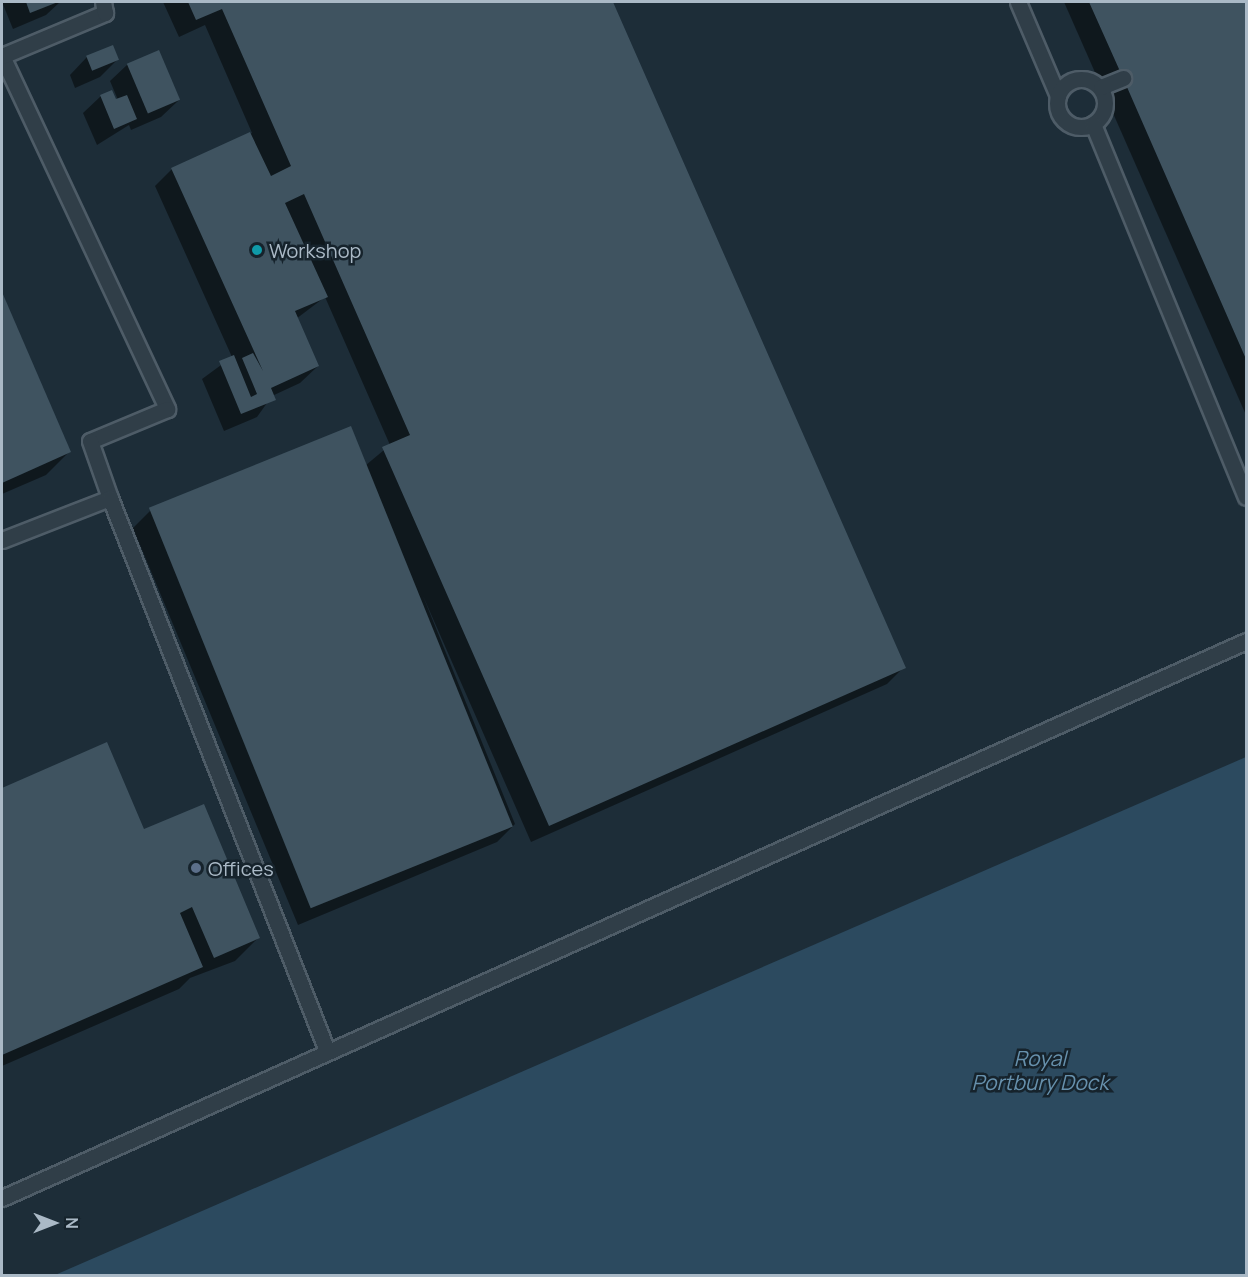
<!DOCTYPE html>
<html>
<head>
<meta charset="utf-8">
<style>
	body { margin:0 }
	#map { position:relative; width:1248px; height:1277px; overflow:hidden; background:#1d2d38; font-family:Manrope,sans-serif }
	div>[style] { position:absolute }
	.water>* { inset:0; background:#2c4a5f }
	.shadow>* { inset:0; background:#0007 }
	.building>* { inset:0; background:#3f5360; transform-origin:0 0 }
	.roads { filter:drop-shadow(2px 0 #4e5c67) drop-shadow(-2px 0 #4e5c67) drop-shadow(0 2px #4e5c67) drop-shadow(0 -2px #4e5c67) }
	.lane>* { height:15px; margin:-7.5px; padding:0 7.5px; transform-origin:7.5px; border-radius:7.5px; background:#303e48 }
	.lane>.ring { margin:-7.5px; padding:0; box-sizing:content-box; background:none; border:15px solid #303e48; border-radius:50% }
	.dots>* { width:16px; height:16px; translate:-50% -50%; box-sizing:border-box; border:3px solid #16232c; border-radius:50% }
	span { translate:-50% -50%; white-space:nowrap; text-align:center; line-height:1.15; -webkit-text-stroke:5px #16232c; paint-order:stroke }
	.poi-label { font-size:20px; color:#aab9c6 }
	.left { translate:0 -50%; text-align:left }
	.water-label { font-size:21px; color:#6791ad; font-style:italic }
	.frame { position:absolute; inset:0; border:3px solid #aab9c6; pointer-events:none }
	.north { position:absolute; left:24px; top:1193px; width:60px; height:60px; -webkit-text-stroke:4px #16232c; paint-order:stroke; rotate:90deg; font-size:16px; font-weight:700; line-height:24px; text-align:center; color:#aab9c6 }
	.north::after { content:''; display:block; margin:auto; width:21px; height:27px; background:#aab9c6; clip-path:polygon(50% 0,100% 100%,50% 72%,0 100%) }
</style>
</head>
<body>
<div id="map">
	<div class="water">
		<i style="clip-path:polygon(1246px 757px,1246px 1275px,55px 1275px,788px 956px)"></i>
	</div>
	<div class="shadow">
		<i style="clip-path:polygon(2px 2px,60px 2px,46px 15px,13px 29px)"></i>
		<i style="clip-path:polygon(163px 2px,611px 2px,904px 667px,887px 684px,531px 842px,423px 596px,515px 824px,497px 842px,298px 925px,133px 528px,150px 511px,351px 428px,366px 465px,390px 445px,325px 297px,296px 319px,318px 366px,300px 383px,272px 396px,257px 417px,224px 431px,202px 379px,232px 357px,155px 186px,172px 169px,252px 133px,205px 25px,179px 37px)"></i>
		<i style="clip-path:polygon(1064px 2px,1246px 2px,1246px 415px)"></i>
		<i style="clip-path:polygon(87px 57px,117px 60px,100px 77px,75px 88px,70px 75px)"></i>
		<i style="clip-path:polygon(128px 64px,179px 100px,161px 117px,131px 130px,129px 125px,97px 145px,83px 113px,101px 96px,118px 100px,110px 81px)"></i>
		<i style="clip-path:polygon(2px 296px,69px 452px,46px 475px,2px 494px)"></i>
		<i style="clip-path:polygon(106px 744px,143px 831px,258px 938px,235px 961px,190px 978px,179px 989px,2px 1066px,2px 790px)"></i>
	</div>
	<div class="building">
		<i style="clip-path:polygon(26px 2px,58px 2px,30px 13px)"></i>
		<i style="clip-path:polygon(188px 2px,613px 2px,906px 668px,549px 826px,382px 447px,410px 435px,304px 194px,285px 203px,328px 297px,295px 311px,319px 366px,271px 388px,276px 400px,241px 414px,219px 361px,234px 355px,251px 397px,257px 394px,242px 358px,253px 353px,263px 371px,171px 168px,250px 132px,271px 176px,291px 166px,222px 9px,196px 20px)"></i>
		<i style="clip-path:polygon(1089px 2px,1246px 2px,1246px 359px,1123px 78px)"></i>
		<i style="left:113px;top:45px;width:16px;height:29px;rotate:68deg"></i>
		<i style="left:159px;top:50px;width:54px;height:35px;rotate:67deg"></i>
		<i style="clip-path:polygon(112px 90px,116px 99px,127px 95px,137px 119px,114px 129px,100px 95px)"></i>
		<i style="clip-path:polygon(2px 292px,71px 452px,2px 483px)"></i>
		<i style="left:351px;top:426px;width:432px;height:218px;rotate:68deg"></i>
		<i style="clip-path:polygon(107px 742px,144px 829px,204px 804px,260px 938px,214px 958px,192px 907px,180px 913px,203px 967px,2px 1055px,2px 788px)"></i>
	</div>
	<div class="roads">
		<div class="lane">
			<i style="left:1018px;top:2px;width:102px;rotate:66.9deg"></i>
			<i style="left:2px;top:56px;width:390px;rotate:64.9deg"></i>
			<i style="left:167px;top:409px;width:83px;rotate:157.4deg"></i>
			<i style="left:90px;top:441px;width:60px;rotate:70.7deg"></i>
			<i style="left:2px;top:56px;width:112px;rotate:-22.7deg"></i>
			<i style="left:105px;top:13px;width:11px;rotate:-100deg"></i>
			<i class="ring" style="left:1057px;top:79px;width:33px;height:33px"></i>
			<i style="left:1101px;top:87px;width:24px;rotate:-22deg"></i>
			<i style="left:1093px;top:124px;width:403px;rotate:67.7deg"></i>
			<i style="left:2px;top:540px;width:116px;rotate:-21.3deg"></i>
			<i style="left:110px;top:498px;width:594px;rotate:68.57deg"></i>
			<i style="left:2px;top:1198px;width:1363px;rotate:-24.12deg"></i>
		</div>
	</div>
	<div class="dots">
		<i style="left:257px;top:250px;background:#0f9aa8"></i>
		<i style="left:196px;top:868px;background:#5c6f8a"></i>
	</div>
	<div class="poi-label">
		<span class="left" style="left:269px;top:250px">Workshop</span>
		<span class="left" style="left:208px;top:868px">Offices</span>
	</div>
	<div class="water-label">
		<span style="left:1040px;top:1070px">Royal<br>Portbury Dock</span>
	</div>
	<div class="frame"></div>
	<div class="north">N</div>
</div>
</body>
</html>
